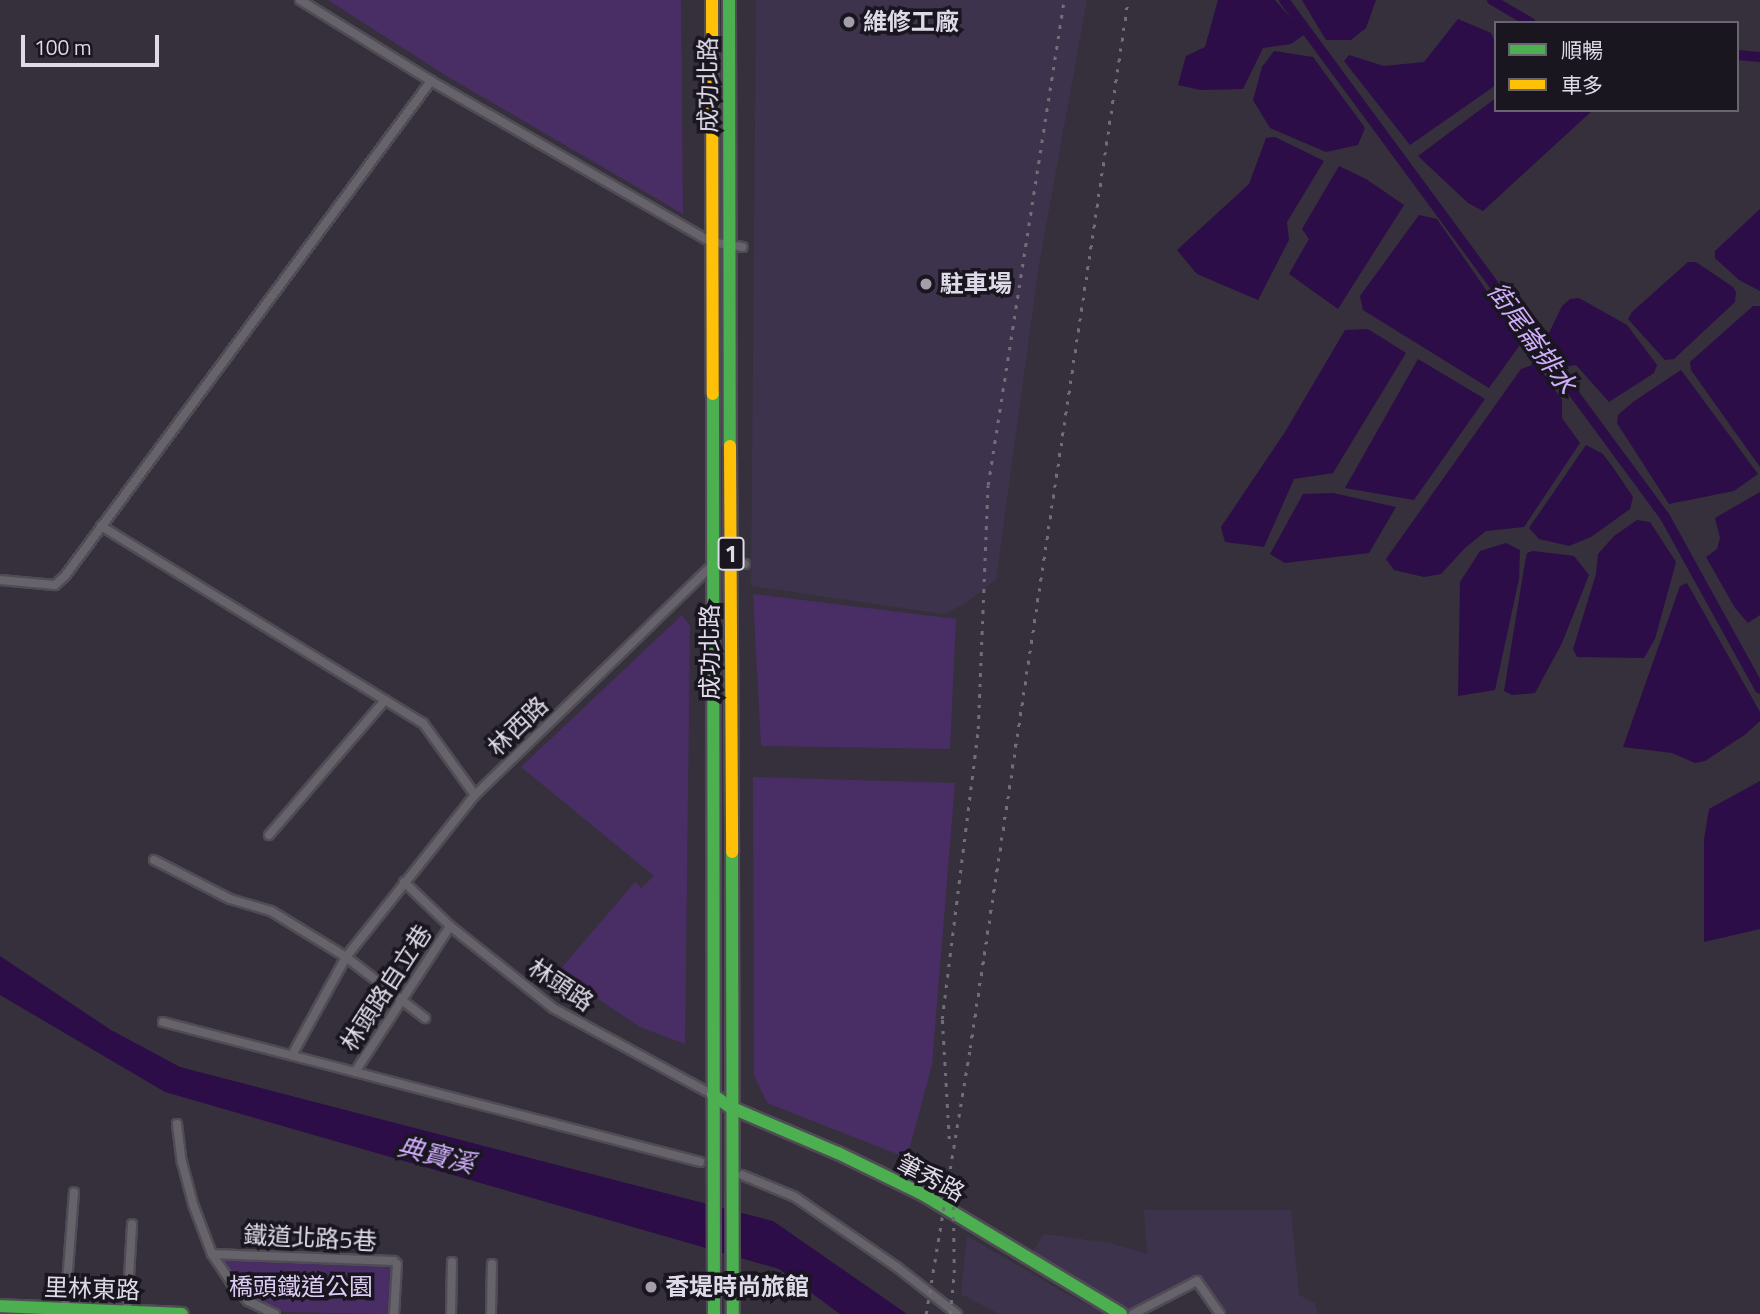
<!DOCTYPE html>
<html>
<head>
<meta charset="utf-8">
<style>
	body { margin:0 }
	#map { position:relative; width:1760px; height:1314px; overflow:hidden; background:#35303b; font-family:"Titillium Web","Noto Sans TC",sans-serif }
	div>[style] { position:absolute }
	.built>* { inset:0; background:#3e334c }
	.green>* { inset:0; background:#482e64 }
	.water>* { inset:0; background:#2c0d47 }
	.canal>* { height:10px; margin:-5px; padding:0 5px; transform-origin:5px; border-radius:5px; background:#2c0d47 }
	.roads { filter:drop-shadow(2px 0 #504c55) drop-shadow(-2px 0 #504c55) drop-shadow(0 2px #504c55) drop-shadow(0 -2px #504c55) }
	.street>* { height:8px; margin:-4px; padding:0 4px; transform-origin:4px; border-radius:4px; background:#66636b }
	.fast>* { height:12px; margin:-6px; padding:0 6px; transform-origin:6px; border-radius:6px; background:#4caf50 }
	.slow>* { height:12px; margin:-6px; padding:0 6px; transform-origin:6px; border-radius:6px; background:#ffc107 }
	.rail>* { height:2.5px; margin-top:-1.25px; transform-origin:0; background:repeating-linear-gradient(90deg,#716e76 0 3.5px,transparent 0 10.5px) }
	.dots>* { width:19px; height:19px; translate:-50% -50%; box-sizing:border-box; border:4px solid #1a161f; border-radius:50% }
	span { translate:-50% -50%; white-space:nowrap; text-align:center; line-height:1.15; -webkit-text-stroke:7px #1a161f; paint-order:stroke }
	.shield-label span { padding:2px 5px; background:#1a161f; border:2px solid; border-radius:5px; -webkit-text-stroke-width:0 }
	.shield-label { font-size:23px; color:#dfdae8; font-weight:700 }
	.poi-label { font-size:24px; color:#dfdae8; font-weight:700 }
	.left { translate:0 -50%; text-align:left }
	.street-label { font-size:24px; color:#dfdae8 }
	.park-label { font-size:24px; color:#dbcbf2 }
	.water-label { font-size:26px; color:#ceadf9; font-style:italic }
	.legend { position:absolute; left:1494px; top:21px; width:245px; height:91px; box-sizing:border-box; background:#1a161f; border:2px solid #69646f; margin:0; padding:9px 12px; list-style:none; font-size:21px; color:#dfdae8 }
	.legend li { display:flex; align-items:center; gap:14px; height:35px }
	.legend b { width:35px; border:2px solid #69646f }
	.scale { position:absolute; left:21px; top:35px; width:138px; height:32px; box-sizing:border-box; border:4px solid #dfdae8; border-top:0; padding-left:9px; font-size:21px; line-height:24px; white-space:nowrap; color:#dfdae8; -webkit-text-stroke:5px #1a161f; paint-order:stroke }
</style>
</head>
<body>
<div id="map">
	<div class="built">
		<i style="clip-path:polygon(756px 0,1087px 0,1039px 265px,996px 580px,964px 604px,944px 614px,751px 586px)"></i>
		<i style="clip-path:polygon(1144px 1210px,1291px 1210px,1299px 1295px,1315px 1303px,1318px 1314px,1223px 1314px,1199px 1275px,1131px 1310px,1032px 1253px,1044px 1234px,1110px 1243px,1147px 1254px)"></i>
		<i style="clip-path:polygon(967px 1236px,1083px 1303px,1107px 1314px,999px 1314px,961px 1294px)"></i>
	</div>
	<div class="green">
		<i style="clip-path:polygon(328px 0,681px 0,683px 214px,445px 75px)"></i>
		<i style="clip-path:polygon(753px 594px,956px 619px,950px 749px,761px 746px)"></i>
		<i style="clip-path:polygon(682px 615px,690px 626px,685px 1044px,640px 1027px,558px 972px,635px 882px,641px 888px,654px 876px,521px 767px)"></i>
		<i style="clip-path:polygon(753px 777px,955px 783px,932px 1065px,907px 1158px,767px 1103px,754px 1075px)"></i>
		<i style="clip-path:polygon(220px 1257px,391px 1265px,389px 1314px,282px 1312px,250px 1297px)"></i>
	</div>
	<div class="water">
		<i style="clip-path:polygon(1218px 0,1275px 0,1305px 34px,1291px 44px,1263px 48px,1243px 89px,1200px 90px,1178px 85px,1186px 56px,1205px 47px)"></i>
		<i style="clip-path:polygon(1302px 0,1376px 0,1366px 28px,1351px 40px,1326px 40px)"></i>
		<i style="clip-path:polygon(1458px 19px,1491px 33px,1496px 44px,1496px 85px,1410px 145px,1344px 61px,1349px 55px,1384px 66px,1424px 62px)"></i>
		<i style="clip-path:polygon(1274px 51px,1313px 57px,1365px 128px,1358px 145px,1326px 152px,1270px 128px,1253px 100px,1262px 67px)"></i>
		<i style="clip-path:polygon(1496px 98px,1496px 110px,1593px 110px,1483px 211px,1468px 203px,1418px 156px)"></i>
		<i style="clip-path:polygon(1275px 137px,1324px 161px,1287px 222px,1289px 240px,1258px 300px,1197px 274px,1177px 250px,1249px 184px,1266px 138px)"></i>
		<i style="clip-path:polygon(1339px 166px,1366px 179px,1404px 205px,1338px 309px,1289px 274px,1309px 239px,1302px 229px)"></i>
		<i style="clip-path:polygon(1760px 209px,1760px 291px,1739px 280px,1715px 258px,1715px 251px)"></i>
		<i style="clip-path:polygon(1419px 215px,1437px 219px,1522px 342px,1489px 388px,1363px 310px,1360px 296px)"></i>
		<i style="clip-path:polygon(1688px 262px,1696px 262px,1733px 287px,1736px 292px,1735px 302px,1674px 359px,1665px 360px,1628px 319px,1632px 312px)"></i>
		<i style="clip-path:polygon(1579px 298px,1627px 325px,1657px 365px,1654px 373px,1609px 402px,1576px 365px,1565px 367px,1546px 339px,1562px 306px,1570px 299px)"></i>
		<i style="clip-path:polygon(1753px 306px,1760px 306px,1760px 467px,1691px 370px,1690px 362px)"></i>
		<i style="clip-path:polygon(1368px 329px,1406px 353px,1333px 473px,1294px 479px,1264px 547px,1225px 542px,1221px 527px,1285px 432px,1345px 330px)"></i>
		<i style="clip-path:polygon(1418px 359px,1485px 399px,1414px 500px,1345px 488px)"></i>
		<i style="clip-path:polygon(1532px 365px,1539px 367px,1562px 400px,1562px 418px,1580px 443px,1524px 527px,1486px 531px,1465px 548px,1441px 574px,1424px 577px,1394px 570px,1386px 559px,1521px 369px)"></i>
		<i style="clip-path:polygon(1681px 370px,1758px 474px,1734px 491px,1669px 504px,1617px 423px,1618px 415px,1633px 402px)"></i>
		<i style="clip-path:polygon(1586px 445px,1603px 454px,1612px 466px,1633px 497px,1630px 509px,1591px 537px,1569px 546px,1539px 539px,1529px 528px)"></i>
		<i style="clip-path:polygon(1760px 492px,1760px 615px,1748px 623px,1735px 608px,1706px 557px,1717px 549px,1720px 538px,1715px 518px)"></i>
		<i style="clip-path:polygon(1333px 493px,1396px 507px,1369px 553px,1285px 563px,1270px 554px,1303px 494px)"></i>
		<i style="clip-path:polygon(1637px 520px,1650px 522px,1676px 562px,1655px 639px,1644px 658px,1577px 657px,1573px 649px,1596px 574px,1598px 554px,1614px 536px)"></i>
		<i style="clip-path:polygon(1506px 543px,1520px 550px,1519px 579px,1495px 690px,1458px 696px,1460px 582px,1480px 551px)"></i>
		<i style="clip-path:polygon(1533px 551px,1574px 556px,1589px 575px,1562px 643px,1535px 693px,1512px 695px,1504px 691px,1525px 562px,1527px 553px)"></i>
		<i style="clip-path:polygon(1687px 583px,1760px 712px,1760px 721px,1746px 734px,1705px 761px,1695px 763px,1672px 753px,1623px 747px,1680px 586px)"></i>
		<i style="clip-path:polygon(1760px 781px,1760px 929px,1704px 942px,1704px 839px,1709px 809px)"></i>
		<i style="clip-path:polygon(0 956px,111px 1030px,180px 1067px,773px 1221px,907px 1314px,840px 1314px,779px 1269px,165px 1092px,0 995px)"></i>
	</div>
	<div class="canal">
		<i style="left:1284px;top:0;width:642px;rotate:53.61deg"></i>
		<i style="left:1665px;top:517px;width:196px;rotate:61.1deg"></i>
		<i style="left:1492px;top:0;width:45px;rotate:30.5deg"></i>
		<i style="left:1737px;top:55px;width:23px;rotate:5deg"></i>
	</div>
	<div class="roads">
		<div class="street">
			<i style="left:300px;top:0;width:154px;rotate:31.7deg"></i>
			<i style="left:431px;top:81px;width:323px;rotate:29.9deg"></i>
			<i style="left:711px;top:242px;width:32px;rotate:9deg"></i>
			<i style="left:101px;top:526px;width:377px;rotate:31.5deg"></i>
			<i style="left:423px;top:723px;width:89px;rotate:54.2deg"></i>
			<i style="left:0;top:580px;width:55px;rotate:5.2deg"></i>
			<i style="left:55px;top:585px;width:13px;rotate:-42deg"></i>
			<i style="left:65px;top:576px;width:616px;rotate:-53.52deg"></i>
			<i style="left:269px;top:835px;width:178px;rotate:-49.3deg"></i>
			<i style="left:154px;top:860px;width:85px;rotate:27.2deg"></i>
			<i style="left:230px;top:899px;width:43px;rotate:16.3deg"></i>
			<i style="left:271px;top:911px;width:88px;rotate:31.5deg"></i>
			<i style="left:346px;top:957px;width:100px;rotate:37.7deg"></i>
			<i style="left:404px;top:882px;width:64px;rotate:43.7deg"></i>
			<i style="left:450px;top:926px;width:132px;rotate:38.5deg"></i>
			<i style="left:553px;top:1008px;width:182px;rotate:28.5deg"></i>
			<i style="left:163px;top:1022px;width:555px;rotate:14.61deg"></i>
			<i style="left:292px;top:1055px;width:112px;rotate:-61.1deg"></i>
			<i style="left:346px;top:957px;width:207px;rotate:-51.5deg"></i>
			<i style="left:475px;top:795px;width:333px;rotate:-44.1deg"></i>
			<i style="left:714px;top:563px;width:31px;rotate:2deg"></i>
			<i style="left:355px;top:1072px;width:174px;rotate:-56.9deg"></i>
			<i style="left:177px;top:1124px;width:38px;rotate:83deg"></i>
			<i style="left:182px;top:1162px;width:43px;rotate:75.3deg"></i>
			<i style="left:193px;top:1204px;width:53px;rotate:69.2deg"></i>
			<i style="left:212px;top:1254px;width:32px;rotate:56deg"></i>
			<i style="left:230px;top:1281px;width:27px;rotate:48deg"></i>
			<i style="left:248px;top:1301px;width:30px;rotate:26deg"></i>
			<i style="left:742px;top:1175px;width:57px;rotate:22.5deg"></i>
			<i style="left:795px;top:1197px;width:124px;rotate:34.5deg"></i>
			<i style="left:897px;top:1267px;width:76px;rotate:38.1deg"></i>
			<i style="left:212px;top:1254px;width:182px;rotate:2.2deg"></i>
			<i style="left:394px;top:1261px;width:4px;rotate:45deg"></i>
			<i style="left:397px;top:1264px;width:50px;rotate:93.4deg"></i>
			<i style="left:65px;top:1309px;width:117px;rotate:-85.6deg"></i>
			<i style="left:127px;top:1312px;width:88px;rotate:-86.7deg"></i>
			<i style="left:451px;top:1314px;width:52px;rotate:-88.9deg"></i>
			<i style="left:491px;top:1314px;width:50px;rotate:-88.9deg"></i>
			<i style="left:1133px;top:1314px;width:72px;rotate:-27.3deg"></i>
			<i style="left:1197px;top:1281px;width:40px;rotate:55.1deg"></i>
		</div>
		<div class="fast">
			<i style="left:729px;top:0;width:446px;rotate:89.9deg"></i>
			<i style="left:713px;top:394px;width:920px;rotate:89.94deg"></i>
			<i style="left:732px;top:852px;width:462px;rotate:89.9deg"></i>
			<i style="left:713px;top:1095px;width:21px;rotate:35deg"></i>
			<i style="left:730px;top:1107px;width:117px;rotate:23.1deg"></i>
			<i style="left:838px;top:1153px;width:96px;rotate:26deg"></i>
			<i style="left:924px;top:1195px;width:230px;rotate:31.1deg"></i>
			<i style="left:0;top:1306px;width:182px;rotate:2.5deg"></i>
		</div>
		<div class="slow">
			<i style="left:712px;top:0;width:394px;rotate:89.9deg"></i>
			<i style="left:730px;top:446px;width:406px;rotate:89.7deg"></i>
		</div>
	</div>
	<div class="rail">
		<i style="left:949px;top:1139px;width:120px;rotate:-93.3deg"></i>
		<i style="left:942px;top:1019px;width:292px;rotate:-82.9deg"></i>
		<i style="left:978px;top:729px;width:244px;rotate:-87.7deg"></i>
		<i style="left:988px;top:485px;width:491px;rotate:-81.1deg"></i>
		<i style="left:926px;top:1314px;width:270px;rotate:-80.6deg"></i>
		<i style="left:970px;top:1048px;width:1060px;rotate:-81.43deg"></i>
		<i style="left:950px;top:1314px;width:41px;rotate:-84.4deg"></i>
		<i style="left:954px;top:1273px;width:88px;rotate:-90.7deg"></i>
	</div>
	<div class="dots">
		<i style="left:849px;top:22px;background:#a49eab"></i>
		<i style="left:926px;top:284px;background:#a49eab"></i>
		<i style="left:651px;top:1287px;background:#a49eab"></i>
	</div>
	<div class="shield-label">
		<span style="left:731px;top:554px">1</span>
	</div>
	<div class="poi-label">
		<span class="left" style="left:863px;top:22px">維修工廠</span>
		<span class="left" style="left:940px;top:284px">駐車場</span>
		<span class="left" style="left:665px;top:1287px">香堤時尚旅館</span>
	</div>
	<div class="street-label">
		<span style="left:708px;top:85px;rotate:-90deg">成功北路</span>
		<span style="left:710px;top:652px;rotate:-90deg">成功北路</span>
		<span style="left:518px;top:726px;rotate:-44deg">林西路</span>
		<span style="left:561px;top:985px;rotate:34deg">林頭路</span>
		<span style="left:386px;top:988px;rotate:-57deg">林頭路自立巷</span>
		<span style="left:931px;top:1178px;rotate:28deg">筆秀路</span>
		<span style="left:310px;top:1238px;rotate:3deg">鐵道北路5巷</span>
		<span style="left:92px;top:1289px;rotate:2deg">里林東路</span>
	</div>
	<div class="park-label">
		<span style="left:301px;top:1287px">橋頭鐵道公園</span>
	</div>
	<div class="water-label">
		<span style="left:1532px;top:338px;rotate:54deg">街尾崙排水</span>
		<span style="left:436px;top:1155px;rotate:14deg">典寶溪</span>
	</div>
	<ul class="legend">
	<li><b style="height:9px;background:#4caf50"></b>順暢</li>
	<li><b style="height:9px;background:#ffc107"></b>車多</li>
	</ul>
	<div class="scale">100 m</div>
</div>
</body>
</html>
